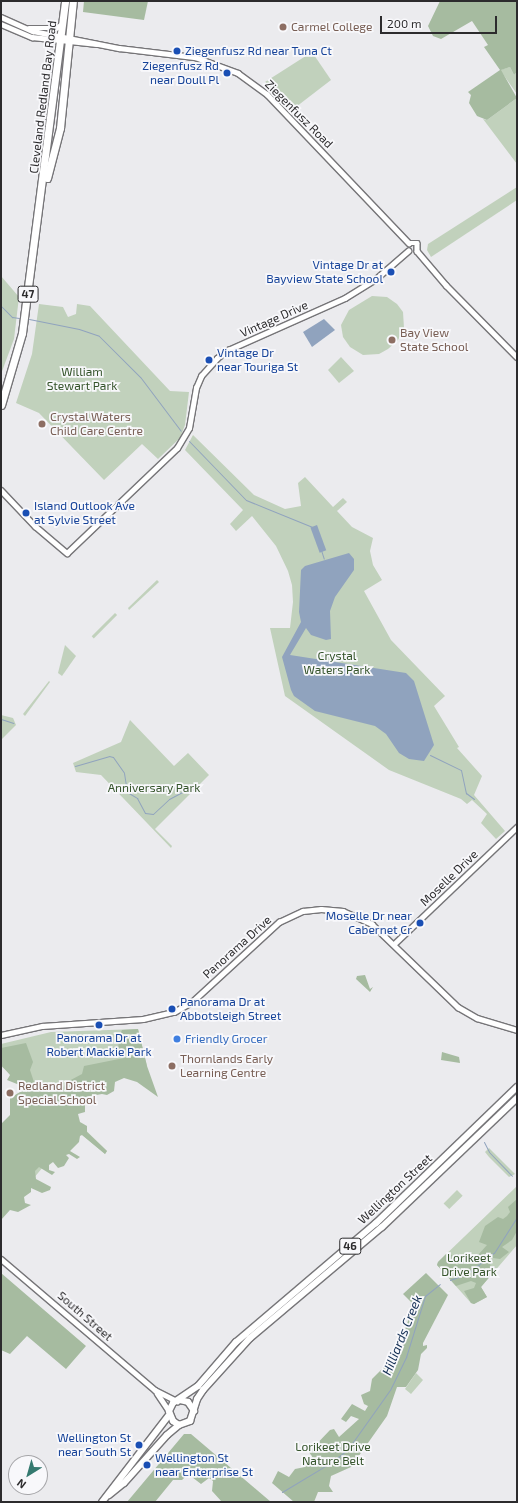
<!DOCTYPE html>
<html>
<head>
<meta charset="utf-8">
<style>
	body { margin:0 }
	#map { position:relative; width:518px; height:1503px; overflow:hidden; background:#ebebee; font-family:"Exo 2",sans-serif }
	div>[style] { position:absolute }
	.green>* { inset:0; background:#c1d1bc; transform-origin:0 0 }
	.forest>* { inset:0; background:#a6bba0 }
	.water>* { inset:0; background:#90a3be; transform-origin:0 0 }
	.stream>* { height:1px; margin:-0.5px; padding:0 0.5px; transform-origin:0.5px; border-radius:0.5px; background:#90a3be }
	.roads { filter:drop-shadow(1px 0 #767578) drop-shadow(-1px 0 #767578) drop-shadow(0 1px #767578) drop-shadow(0 -1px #767578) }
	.minor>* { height:4.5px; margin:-2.25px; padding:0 2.25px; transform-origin:2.25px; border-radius:2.25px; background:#fff }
	.major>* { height:6px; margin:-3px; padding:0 3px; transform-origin:3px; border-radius:3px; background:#fff }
	.highway>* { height:7px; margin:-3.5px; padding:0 3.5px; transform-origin:3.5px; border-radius:3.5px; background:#fff }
	.dots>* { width:11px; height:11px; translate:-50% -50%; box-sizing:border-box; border:2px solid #f8f8fb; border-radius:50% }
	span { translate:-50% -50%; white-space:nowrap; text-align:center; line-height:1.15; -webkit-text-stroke:3.5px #f8f8fb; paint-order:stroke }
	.shield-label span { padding:1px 3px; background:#f8f8fb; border:1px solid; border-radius:3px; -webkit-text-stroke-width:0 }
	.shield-label { font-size:11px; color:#2c2b2d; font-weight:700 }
	.education-label { font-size:12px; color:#785e54 }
	.left { translate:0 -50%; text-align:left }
	.transit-label { font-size:12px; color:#164399 }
	.right { translate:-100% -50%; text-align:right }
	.street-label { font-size:12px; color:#2c2b2d }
	.park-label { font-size:12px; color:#35542b }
	.shop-label { font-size:12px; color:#366cbe }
	.water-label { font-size:13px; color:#112d52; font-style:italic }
	.frame { position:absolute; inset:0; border:2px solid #2c2b2d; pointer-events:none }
	.north { position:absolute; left:8px; top:1455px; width:40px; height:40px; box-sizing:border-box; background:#f8f8fb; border:1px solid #a6a6a9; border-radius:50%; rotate:217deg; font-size:11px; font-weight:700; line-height:16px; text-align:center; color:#2c2b2d }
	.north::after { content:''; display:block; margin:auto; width:14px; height:18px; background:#357a70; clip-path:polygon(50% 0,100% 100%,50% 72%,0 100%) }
	.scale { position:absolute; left:380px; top:16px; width:117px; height:18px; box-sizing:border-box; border:2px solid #2c2b2d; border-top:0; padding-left:5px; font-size:12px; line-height:14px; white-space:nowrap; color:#2c2b2d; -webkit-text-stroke:3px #f8f8fb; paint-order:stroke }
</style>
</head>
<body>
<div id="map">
	<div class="green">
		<i style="clip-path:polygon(312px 52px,331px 80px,292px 110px,265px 82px)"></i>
		<i style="clip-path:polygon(510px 67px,514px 75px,517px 72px,517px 94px,500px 70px)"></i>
		<i style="clip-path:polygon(517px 98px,517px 164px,483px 119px,487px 120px)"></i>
		<i style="clip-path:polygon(517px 187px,517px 200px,431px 257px,427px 250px,428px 244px)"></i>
		<i style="clip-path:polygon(1px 276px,19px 297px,14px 339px,1px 374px)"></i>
		<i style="clip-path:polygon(372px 296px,387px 297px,397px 304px,403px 312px,404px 328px,398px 340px,388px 349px,379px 354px,363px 355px,350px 347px,343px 337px,341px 325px,349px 310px)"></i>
		<i style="clip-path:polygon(39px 304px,63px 307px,68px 317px,76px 314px,77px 304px,90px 306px,170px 391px,189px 392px,185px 425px,180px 438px,158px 459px,142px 444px,104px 480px,39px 413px,16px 403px,32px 354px)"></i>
		<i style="clip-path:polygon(341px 357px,354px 371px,339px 383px,328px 370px)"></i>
		<i style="clip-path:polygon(193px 435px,254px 495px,285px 509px,301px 506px,298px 483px,305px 477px,333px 507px,343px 498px,347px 502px,337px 511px,352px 527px,373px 538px,370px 551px,373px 565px,382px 580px,364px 591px,391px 640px,445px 696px,434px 706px,459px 747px,457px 748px,482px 776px,474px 795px,505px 831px,496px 839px,481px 823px,487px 814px,472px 800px,467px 804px,461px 799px,389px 770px,285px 696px,270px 628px,290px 628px,293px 602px,292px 585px,288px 571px,276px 546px,252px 516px,236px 531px,230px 524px,243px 510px,185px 450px)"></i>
		<i style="clip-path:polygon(157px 580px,159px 582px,129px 610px,128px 608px)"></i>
		<i style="left:115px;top:613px;width:3px;height:33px;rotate:45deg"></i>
		<i style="clip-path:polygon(65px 645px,76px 656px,62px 676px,58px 673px)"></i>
		<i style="clip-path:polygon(49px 681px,50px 682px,25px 716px,23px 714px)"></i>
		<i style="clip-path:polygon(1px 715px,13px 718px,16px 725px,1px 740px)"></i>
		<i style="clip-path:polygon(130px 720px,174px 766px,188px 753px,209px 775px,155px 829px,172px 846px,171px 848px,101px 775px,76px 772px,73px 763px,121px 742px)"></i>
		<i style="clip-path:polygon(138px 1029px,147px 1066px,61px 1106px,107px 1151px,105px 1154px,75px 1129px,1px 1217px,1px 1125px,10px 1116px,10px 1098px,27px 1088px,1px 1066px,1px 1044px,51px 1032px)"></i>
		<i style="clip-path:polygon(489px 1148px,515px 1174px,509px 1177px,489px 1157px,485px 1152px)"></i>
		<i style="clip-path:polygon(517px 1186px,517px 1245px,481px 1287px,487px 1297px,474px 1304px,471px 1303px,437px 1265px,438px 1262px)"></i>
		<i style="left:457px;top:1190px;width:8px;height:19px;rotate:45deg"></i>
		<i style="clip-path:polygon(416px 1373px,423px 1380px,411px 1394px,405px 1389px)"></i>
	</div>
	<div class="forest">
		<i style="clip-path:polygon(84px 1px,148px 1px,144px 20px,83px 12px)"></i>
		<i style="clip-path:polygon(440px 1px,517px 1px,517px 72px,514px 75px,510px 67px,501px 70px,517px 98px,487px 120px,477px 116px,469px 103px,471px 95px,468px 92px,500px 70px,484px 47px,488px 45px,472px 21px,441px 39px,433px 36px,428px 26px)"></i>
		<i style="clip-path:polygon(365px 975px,370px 989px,373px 987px,370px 992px,356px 979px,357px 976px)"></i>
		<i style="clip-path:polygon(138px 1029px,147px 1066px,158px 1097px,137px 1082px,124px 1078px,115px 1082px,114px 1091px,107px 1095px,102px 1094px,85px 1097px,85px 1112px,78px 1114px,80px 1122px,87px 1126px,87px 1132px,107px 1151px,105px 1154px,82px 1135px,80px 1136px,79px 1142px,70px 1151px,80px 1157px,77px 1159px,69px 1154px,66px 1155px,69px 1158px,64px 1166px,58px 1168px,53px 1162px,49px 1165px,49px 1170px,55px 1172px,52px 1175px,39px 1167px,35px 1171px,36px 1179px,51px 1187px,50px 1190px,42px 1193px,31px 1188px,31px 1192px,24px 1197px,25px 1203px,31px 1205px,18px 1212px,10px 1210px,1px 1220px,1px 1124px,10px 1115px,10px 1098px,24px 1090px,22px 1086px,7px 1080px,10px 1075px,1px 1065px,1px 1048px,26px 1043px,33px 1062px,30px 1070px,34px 1082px,43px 1090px,61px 1090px,67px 1082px,82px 1074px,84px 1066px,134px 1056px,137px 1050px,132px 1047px,118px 1053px,119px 1037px,122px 1030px)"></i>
		<i style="clip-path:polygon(442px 1052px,459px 1057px,460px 1063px,441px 1060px)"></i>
		<i style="clip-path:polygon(517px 1199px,517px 1231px,512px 1240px,502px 1247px,509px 1252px,500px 1259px,493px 1258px,490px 1263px,492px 1274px,481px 1287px,487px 1297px,474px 1304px,471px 1303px,464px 1291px,474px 1288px,476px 1283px,471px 1281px,456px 1286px,437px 1265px,438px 1262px,447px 1253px,452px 1255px,451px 1261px,457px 1265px,478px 1255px,487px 1245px,479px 1242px,485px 1226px,498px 1217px,503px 1219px,507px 1216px,510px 1212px,508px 1207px)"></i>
		<i style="clip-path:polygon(1px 1273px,86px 1346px,66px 1369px,27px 1336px,10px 1354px,1px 1350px)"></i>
		<i style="clip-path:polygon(426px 1273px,448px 1295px,423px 1343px,423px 1346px,427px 1345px,427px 1348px,421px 1354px,418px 1370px,406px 1387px,397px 1387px,387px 1416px,351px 1467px,331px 1476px,329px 1486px,333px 1492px,318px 1492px,314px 1502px,294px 1502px,272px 1483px,278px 1471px,289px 1477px,295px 1469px,305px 1467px,305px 1459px,313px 1458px,309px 1452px,330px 1430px,334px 1429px,339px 1437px,359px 1419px,351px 1416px,346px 1422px,341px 1419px,352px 1404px,365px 1411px,368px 1406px,364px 1404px,361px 1395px,370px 1391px,372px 1379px,391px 1360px,398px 1348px,405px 1344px,401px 1341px,409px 1318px,411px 1302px,403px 1294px)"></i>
		<i style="clip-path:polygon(184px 1434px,191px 1434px,271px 1502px,222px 1502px,212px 1491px,213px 1481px,209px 1478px,201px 1484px,188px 1474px,182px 1480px,173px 1480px,155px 1502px,127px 1502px)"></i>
	</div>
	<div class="water">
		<i style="clip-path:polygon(324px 319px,335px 330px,312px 347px,303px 332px)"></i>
		<i style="left:317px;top:525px;width:27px;height:7px;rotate:70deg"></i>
		<i style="clip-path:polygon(349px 553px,354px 559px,354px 570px,335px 597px,330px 611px,331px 639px,326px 640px,311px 635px,306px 628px,290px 655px,406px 673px,414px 681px,434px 745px,424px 761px,409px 759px,399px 753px,386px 734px,375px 726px,315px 711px,294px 696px,291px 690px,282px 657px,301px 622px,299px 612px,301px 570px,305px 566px)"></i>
	</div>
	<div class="stream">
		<i style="left:1px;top:306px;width:16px;rotate:45deg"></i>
		<i style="left:12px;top:317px;width:7px;rotate:8deg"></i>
		<i style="left:29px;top:319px;width:51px;rotate:11.3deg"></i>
		<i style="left:79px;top:329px;width:21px;rotate:19deg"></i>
		<i style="left:99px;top:336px;width:59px;rotate:45deg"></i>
		<i style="left:141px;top:378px;width:66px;rotate:53deg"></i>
		<i style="left:189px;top:441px;width:82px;rotate:46deg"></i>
		<i style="left:246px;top:500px;width:71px;rotate:22.2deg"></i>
		<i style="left:321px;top:550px;width:9px;rotate:72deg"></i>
		<i style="left:1px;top:719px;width:13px;rotate:18deg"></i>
		<i style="left:430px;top:755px;width:34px;rotate:26deg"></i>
		<i style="left:461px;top:770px;width:24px;rotate:78deg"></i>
		<i style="left:466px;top:793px;width:10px;rotate:37deg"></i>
		<i style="left:75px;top:766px;width:35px;rotate:-16deg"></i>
		<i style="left:109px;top:756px;width:4px;rotate:14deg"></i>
		<i style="left:113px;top:757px;width:19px;rotate:55deg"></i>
		<i style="left:124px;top:773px;width:19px;rotate:81deg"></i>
		<i style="left:127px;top:792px;width:12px;rotate:31deg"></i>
		<i style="left:137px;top:798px;width:17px;rotate:62deg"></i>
		<i style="left:145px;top:813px;width:8px;rotate:7deg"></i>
		<i style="left:153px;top:814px;width:22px;rotate:-43deg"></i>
		<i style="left:169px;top:799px;width:15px;rotate:-28deg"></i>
		<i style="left:182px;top:792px;width:11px;rotate:-10deg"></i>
		<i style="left:484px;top:1142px;width:11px;rotate:63deg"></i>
		<i style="left:489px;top:1152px;width:33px;rotate:46deg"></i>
		<i style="left:450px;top:1280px;width:19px;rotate:-21deg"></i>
		<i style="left:468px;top:1273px;width:33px;rotate:-38deg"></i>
		<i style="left:494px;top:1253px;width:43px;rotate:-57.4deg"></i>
		<i style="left:282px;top:1492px;width:58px;rotate:-31deg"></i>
		<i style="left:332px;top:1462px;width:21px;rotate:-39deg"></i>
		<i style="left:348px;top:1449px;width:72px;rotate:-54.6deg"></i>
		<i style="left:390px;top:1390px;width:37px;rotate:-64deg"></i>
		<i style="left:406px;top:1357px;width:64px;rotate:-72.7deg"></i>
		<i style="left:425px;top:1296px;width:19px;rotate:-39deg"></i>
		<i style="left:267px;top:1502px;width:1px;rotate:-45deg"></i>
	</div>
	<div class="roads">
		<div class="minor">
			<i style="left:1px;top:17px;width:35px;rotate:24deg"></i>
			<i style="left:33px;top:31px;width:88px;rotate:11.2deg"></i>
			<i style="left:119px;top:48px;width:77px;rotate:6.8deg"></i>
			<i style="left:195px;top:57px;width:46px;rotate:20.4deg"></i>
			<i style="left:238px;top:73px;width:36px;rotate:36deg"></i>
			<i style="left:267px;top:94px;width:206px;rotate:46.4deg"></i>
			<i style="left:1px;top:24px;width:34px;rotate:23deg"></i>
			<i style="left:32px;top:37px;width:65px;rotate:6.1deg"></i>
			<i style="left:29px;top:28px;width:27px"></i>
			<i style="left:56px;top:28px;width:7px;rotate:-34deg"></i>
			<i style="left:409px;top:243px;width:8px"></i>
			<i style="left:417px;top:243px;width:8px;rotate:90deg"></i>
			<i style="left:417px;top:251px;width:45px;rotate:49.5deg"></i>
			<i style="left:446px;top:285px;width:101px;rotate:45.4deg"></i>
			<i style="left:1px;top:490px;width:50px;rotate:46.6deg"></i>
			<i style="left:35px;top:526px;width:42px;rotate:40.2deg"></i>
			<i style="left:67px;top:553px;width:152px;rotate:-43.7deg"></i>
			<i style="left:177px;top:448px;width:23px;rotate:-59deg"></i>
			<i style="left:189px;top:428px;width:41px;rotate:-80.1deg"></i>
			<i style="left:196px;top:388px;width:13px;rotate:-67deg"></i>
			<i style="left:201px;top:376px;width:24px;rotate:-48deg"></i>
			<i style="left:217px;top:358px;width:14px;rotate:-36deg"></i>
			<i style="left:228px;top:350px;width:128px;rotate:-24deg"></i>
			<i style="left:345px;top:298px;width:39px;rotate:-32deg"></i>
			<i style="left:378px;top:277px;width:40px;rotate:-41deg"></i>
			<i style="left:394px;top:944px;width:170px;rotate:-43.6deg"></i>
			<i style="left:1px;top:1035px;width:42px;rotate:-12.4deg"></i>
			<i style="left:42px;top:1026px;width:101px;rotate:-4deg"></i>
			<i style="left:143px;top:1019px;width:32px;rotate:-13deg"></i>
			<i style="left:174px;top:1012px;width:22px;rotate:-30deg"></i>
			<i style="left:193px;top:1001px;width:117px;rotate:-42.6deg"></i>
			<i style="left:279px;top:922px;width:26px;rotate:-25deg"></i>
			<i style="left:303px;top:911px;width:18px;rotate:-6deg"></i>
			<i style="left:321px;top:909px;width:22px;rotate:5deg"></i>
			<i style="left:343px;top:911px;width:32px;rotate:24deg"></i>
			<i style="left:372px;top:924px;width:120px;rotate:44deg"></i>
			<i style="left:458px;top:1007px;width:22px;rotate:30deg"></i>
			<i style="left:477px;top:1018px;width:42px;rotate:16.7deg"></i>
			<i style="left:1px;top:1259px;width:202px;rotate:40.4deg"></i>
			<i style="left:155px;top:1390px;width:25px;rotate:27deg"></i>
			<i style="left:157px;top:1393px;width:22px;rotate:56deg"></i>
		</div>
		<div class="major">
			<i style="left:517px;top:1087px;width:196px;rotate:136deg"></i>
			<i style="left:376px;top:1223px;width:184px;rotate:139.6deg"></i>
			<i style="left:236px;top:1342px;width:58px;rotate:130.8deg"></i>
			<i style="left:198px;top:1386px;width:30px;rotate:146deg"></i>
			<i style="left:173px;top:1403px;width:9px;rotate:117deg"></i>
			<i style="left:169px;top:1411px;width:11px;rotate:68deg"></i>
			<i style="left:173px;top:1421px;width:7px;rotate:34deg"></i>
			<i style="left:179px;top:1425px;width:12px;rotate:-20deg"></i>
			<i style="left:190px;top:1421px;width:23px;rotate:-72deg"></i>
			<i style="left:197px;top:1399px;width:11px;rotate:-56deg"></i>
			<i style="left:203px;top:1390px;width:70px;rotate:-47.9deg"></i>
			<i style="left:250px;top:1338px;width:172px;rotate:-40.1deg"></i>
			<i style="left:382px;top:1227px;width:187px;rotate:-43.7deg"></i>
			<i style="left:180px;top:1400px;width:8px;rotate:14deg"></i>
			<i style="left:188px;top:1402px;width:11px;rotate:56deg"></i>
			<i style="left:109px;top:1495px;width:19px;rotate:-39deg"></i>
			<i style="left:124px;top:1483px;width:64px;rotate:-48.1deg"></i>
			<i style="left:167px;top:1435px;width:16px;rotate:-40deg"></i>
			<i style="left:102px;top:1502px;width:110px;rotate:-52.4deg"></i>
		</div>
		<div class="highway">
			<i style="left:47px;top:178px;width:52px;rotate:-75.4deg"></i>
			<i style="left:60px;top:128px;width:128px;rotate:-84.2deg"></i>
			<i style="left:1px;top:405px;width:75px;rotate:-73.7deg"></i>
			<i style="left:22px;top:333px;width:335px;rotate:-82.6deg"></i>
		</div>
	</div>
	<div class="dots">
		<i style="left:283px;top:27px;background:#8d6e63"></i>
		<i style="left:177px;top:51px;background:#1a4fb4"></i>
		<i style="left:227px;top:73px;background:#1a4fb4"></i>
		<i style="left:391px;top:272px;background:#1a4fb4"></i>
		<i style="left:392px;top:340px;background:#8d6e63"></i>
		<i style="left:209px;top:360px;background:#1a4fb4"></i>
		<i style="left:42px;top:424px;background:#8d6e63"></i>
		<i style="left:26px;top:513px;background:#1a4fb4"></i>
		<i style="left:420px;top:923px;background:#1a4fb4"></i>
		<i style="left:172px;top:1009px;background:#1a4fb4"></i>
		<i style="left:99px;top:1025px;background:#1a4fb4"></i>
		<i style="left:177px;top:1039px;background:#3f7fe0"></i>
		<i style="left:172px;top:1066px;background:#8d6e63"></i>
		<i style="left:10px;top:1093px;background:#8d6e63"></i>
		<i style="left:139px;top:1445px;background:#1a4fb4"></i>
		<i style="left:147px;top:1465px;background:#1a4fb4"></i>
	</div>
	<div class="shield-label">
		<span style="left:28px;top:294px">47</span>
		<span style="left:350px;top:1246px">46</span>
	</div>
	<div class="education-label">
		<span class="left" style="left:291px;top:27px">Carmel College</span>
		<span class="left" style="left:400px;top:340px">Bay View<br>State School</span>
		<span class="left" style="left:50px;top:424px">Crystal Waters<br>Child Care Centre</span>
		<span class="left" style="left:180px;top:1066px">Thornlands Early<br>Learning Centre</span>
		<span class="left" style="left:18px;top:1093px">Redland District<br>Special School</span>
	</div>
	<div class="transit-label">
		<span class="left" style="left:185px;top:51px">Ziegenfusz Rd near Tuna Ct</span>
		<span class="right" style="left:219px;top:73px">Ziegenfusz Rd<br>near Doull Pl</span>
		<span class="right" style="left:383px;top:272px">Vintage Dr at<br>Bayview State School</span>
		<span class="left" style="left:217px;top:360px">Vintage Dr<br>near Touriga St</span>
		<span class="left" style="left:34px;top:513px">Island Outlook Ave<br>at Sylvie Street</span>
		<span class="right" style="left:412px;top:923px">Moselle Dr near<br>Cabernet Cr</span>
		<span class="left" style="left:180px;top:1009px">Panorama Dr at<br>Abbotsleigh Street</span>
		<span style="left:99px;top:1045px">Panorama Dr at<br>Robert Mackie Park</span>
		<span class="right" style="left:131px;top:1445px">Wellington St<br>near South St</span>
		<span class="left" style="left:155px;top:1465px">Wellington St<br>near Enterprise St</span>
	</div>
	<div class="street-label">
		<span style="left:43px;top:97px;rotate:-83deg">Cleveland Redland Bay Road</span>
		<span style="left:299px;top:114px;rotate:45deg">Ziegenfusz Road</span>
		<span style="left:274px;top:319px;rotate:-24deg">Vintage Drive</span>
		<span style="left:449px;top:878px;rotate:-44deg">Moselle Drive</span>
		<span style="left:237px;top:947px;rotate:-42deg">Panorama Drive</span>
		<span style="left:395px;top:1189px;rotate:-43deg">Wellington Street</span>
		<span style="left:85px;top:1316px;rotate:41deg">South Street</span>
	</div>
	<div class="park-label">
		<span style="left:82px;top:379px">William<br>Stewart Park</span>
		<span style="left:337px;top:663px">Crystal<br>Waters Park</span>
		<span style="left:154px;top:788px">Anniversary Park</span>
		<span style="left:469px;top:1265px">Lorikeet<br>Drive Park</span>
		<span style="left:333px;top:1454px">Lorikeet Drive<br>Nature Belt</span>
	</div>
	<div class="shop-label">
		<span class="left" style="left:185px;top:1039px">Friendly Grocer</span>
	</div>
	<div class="water-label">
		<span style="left:402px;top:1335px;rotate:-68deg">Hilliards Creek</span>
	</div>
	<div class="frame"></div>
	<div class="north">N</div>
	<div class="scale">200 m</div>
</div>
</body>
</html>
